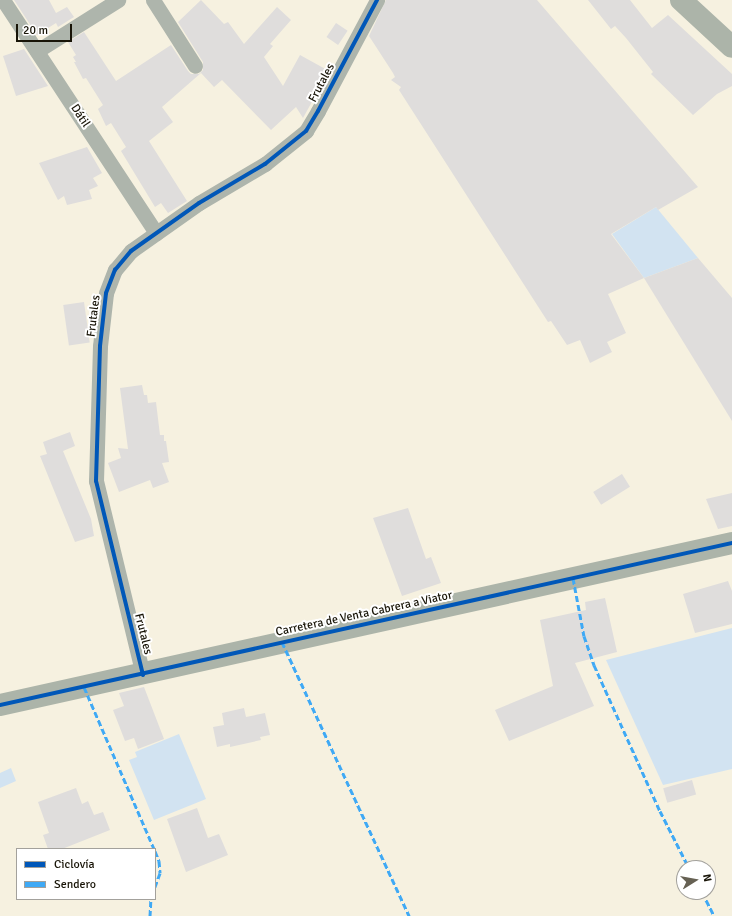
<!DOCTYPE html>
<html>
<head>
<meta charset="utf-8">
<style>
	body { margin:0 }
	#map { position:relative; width:732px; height:916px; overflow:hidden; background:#f6f1e0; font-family:Signika,sans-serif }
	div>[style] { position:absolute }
	.water>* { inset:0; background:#d2e3f1 }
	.building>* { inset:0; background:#dfdddc; transform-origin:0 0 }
	.street>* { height:15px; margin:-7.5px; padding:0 7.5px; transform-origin:7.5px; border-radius:7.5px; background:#aeb5ac }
	.secondary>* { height:22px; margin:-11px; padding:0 11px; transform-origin:11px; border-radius:11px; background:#acb4a9 }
	.quiet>* { height:3px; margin-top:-1.5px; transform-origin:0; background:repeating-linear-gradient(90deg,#3fa9f5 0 6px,transparent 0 9px) }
	.cycleway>* { height:4px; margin:-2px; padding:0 2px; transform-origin:2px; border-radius:2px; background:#0057b8 }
	span { translate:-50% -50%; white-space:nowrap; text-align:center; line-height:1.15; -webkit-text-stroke:4px #fff; paint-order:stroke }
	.street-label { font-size:12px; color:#181407 }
	.legend { position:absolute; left:16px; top:848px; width:140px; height:52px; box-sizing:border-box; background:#fff; border:1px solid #a3a19c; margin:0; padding:5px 7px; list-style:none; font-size:12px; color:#181407 }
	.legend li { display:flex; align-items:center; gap:8px; height:20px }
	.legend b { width:20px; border:1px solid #a3a19c }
	.north { position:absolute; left:676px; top:860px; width:40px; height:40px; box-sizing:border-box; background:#fff; border:1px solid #a3a19c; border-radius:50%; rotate:79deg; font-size:11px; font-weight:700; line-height:16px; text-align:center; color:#181407 }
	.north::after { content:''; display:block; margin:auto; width:14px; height:18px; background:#666153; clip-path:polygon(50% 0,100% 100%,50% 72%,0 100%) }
	.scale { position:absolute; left:16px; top:24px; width:56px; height:18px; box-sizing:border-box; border:2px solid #181407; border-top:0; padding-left:5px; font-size:12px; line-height:14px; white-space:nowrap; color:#181407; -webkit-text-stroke:3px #fff; paint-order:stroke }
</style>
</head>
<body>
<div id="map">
	<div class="water">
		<i style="clip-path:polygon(656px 207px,698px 258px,644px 278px,612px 234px)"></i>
		<i style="clip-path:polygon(732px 628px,732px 769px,663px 785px,606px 660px)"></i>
		<i style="clip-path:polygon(179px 734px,206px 799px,154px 820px,129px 760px,137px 757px,135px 752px)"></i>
		<i style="clip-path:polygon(11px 768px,16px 781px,0 788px,0 773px)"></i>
	</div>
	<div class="building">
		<i style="clip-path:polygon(14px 0,49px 0,56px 13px,67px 7px,74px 17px,58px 27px,56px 23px,37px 35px)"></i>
		<i style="clip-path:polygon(201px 0,224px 24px,228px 22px,244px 44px,277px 7px,291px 20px,270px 44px,273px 46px,264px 57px,283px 86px,300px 55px,329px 71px,303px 118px,296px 107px,271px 130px,222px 80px,214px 87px,201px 73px,162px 107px,173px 122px,149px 141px,187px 201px,168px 213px,161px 203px,155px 207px,121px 151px,126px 147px,111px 123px,106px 126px,98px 109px,103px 105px,86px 78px,83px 79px,74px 62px,76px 62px,73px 57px,76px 55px,68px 42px,84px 32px,116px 81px,171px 45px,188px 71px,191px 74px,199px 74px,203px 70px,203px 62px,178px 22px)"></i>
		<i style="clip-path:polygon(386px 0,537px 0,698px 187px,658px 210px,656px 207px,611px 234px,644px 278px,608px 294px,626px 333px,607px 342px,612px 352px,590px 363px,580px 340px,567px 345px,551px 321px,548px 322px,399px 90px,401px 87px,391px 80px,395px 77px,393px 73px,369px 36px)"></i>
		<i style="clip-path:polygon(588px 0,630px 0,652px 28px,668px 15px,732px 74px,732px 86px,717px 94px,693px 115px,651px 74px,653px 72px,626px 38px,615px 26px,611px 29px)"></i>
		<i style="left:336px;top:23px;width:14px;height:17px;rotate:34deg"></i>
		<i style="clip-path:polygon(24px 49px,48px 86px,16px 96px,3px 56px)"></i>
		<i style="clip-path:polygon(87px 147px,102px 173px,93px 178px,98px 186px,89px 190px,92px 199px,67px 205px,64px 196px,58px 200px,39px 163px)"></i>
		<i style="clip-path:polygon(698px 258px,732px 298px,732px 421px,644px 278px)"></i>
		<i style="left:84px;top:302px;width:41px;height:21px;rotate:82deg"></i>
		<i style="clip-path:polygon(142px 385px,144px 395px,147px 395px,148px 403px,156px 402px,160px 435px,164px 435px,164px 441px,166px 441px,169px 462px,162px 463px,169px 482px,153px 488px,150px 480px,119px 492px,108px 463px,121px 458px,118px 448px,128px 449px,120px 388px)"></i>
		<i style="clip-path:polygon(70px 432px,75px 446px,63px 451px,91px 519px,94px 536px,75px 542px,40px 456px,47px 454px,43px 442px)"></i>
		<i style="left:622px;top:474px;width:15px;height:34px;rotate:58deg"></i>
		<i style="clip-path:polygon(732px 493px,732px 526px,718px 529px,706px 499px)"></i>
		<i style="clip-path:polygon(408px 508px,426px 559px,431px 557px,441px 583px,402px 596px,373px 518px)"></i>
		<i style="clip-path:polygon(728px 581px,732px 591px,732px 624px,695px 633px,683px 594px)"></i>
		<i style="clip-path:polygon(605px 598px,617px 652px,575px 663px,594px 706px,509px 741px,495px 710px,553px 686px,540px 620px,586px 610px,585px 602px)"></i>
		<i style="clip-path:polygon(144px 687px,164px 739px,138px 749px,134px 738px,125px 741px,113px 710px,124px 706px,119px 693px)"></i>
		<i style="clip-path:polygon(244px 708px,246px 717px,265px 713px,270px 735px,260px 737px,261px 740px,230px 747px,230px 744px,217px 747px,213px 727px,224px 725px,222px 713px)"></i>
		<i style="left:692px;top:780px;width:15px;height:30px;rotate:74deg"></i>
		<i style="clip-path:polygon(76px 788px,82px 804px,88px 801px,94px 815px,103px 812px,110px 830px,62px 849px,48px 849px,43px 835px,49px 833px,38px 802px)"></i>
		<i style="clip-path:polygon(197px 808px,208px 838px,219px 834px,228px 855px,186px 872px,167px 819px)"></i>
	</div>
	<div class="street">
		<i style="left:3px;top:0;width:279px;rotate:56.7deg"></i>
		<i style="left:153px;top:0;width:78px;rotate:57.5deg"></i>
		<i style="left:37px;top:51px;width:96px;rotate:-32.2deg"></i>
		<i style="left:143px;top:675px;width:200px;rotate:-103.6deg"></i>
		<i style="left:96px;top:481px;width:135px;rotate:-88.3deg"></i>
		<i style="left:100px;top:346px;width:53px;rotate:-83.5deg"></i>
		<i style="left:106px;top:293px;width:25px;rotate:-69deg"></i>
		<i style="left:115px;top:270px;width:25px;rotate:-50deg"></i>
		<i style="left:131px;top:251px;width:83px;rotate:-35.2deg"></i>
		<i style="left:199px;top:203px;width:77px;rotate:-30.6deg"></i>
		<i style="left:265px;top:164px;width:53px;rotate:-38.8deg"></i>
		<i style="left:306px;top:131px;width:23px;rotate:-59deg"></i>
		<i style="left:318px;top:111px;width:126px;rotate:-62deg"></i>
	</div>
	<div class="secondary">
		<i style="left:681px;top:0;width:69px;rotate:42.7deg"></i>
		<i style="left:0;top:705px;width:750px;rotate:-12.48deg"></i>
	</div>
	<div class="quiet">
		<i style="left:573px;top:578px;width:59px;rotate:79.3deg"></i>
		<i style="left:584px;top:636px;width:31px;rotate:71deg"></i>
		<i style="left:594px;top:665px;width:160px;rotate:65.7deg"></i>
		<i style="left:660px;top:811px;width:64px;rotate:63deg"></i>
		<i style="left:282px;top:642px;width:302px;rotate:65.1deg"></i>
		<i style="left:84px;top:687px;width:176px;rotate:66.6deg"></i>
		<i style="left:155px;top:851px;width:11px;rotate:68deg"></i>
		<i style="left:159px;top:861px;width:12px;rotate:85deg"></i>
		<i style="left:160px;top:873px;width:15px;rotate:110deg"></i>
		<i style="left:702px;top:892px;width:27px;rotate:63deg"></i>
		<i style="left:150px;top:916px;width:17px;rotate:-87deg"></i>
	</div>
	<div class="cycleway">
		<i style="left:143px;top:675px;width:200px;rotate:-103.6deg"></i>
		<i style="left:96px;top:481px;width:135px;rotate:-88.3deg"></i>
		<i style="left:100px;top:346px;width:53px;rotate:-83.5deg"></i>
		<i style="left:106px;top:293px;width:25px;rotate:-69deg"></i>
		<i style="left:115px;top:270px;width:25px;rotate:-50deg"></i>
		<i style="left:131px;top:251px;width:83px;rotate:-35.2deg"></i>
		<i style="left:199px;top:203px;width:77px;rotate:-30.6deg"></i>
		<i style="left:265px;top:164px;width:53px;rotate:-38.8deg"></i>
		<i style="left:306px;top:131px;width:23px;rotate:-59deg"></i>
		<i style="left:318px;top:111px;width:126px;rotate:-62deg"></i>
		<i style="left:0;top:705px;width:750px;rotate:-12.48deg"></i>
	</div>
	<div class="street-label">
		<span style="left:322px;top:83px;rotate:-62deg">Frutales</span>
		<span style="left:80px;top:116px;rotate:57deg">Dátil</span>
		<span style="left:94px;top:316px;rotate:-83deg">Frutales</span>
		<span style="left:364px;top:614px;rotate:-12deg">Carretera de Venta Cabrera a Viator</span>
		<span style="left:143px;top:634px;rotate:76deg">Frutales</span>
	</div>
	<ul class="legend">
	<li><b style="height:5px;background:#0057b8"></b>Ciclovía</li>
	<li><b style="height:5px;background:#3fa9f5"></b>Sendero</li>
	</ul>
	<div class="north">N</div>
	<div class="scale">20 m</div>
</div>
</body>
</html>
